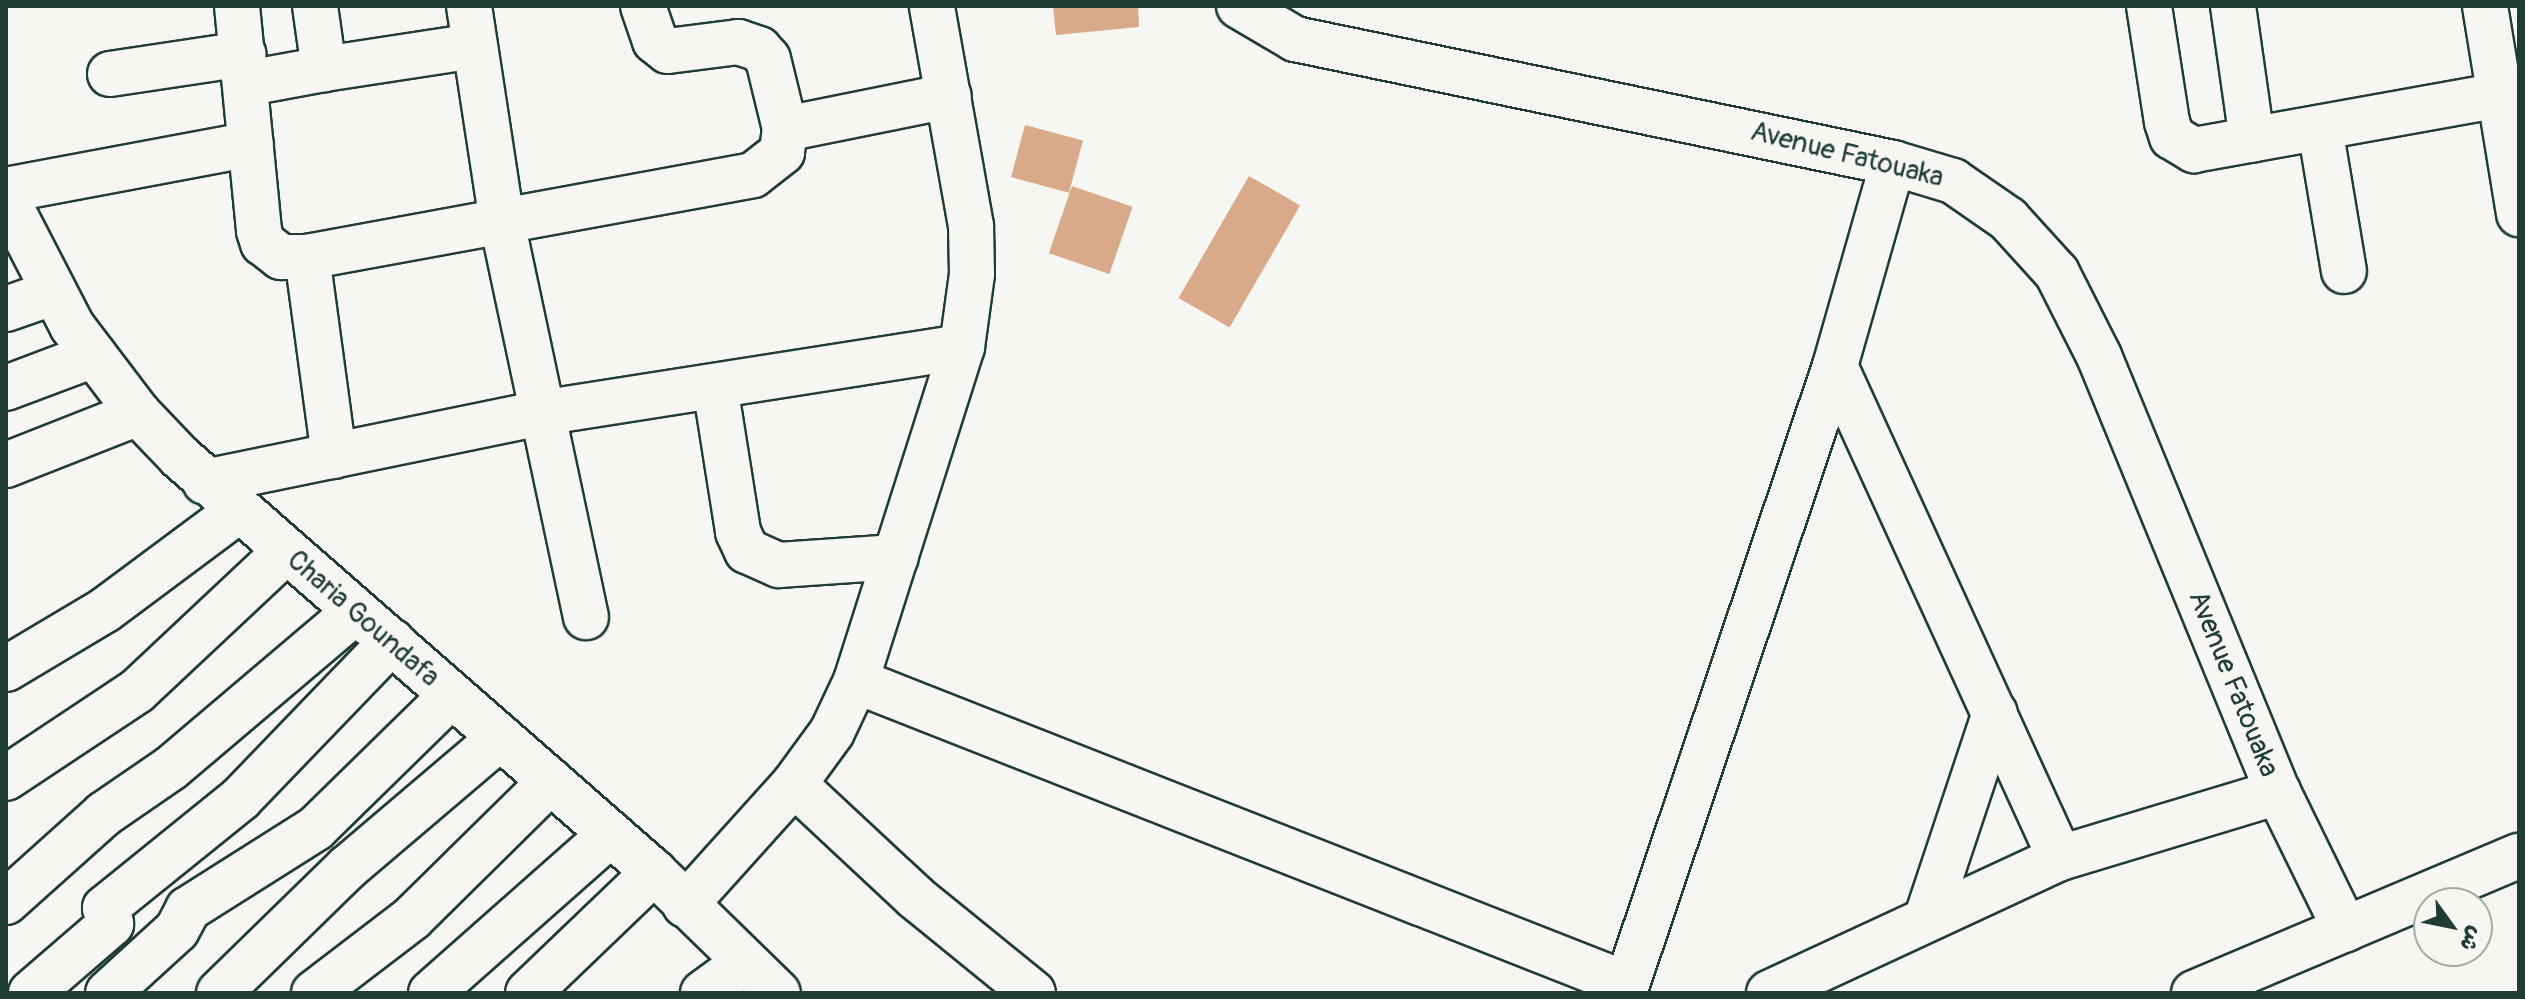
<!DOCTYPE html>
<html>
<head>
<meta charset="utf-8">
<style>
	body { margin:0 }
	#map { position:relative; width:2525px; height:999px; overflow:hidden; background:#f6f6f2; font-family:Pangolin,"Playpen Sans Arabic",sans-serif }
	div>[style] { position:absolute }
	.building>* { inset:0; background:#d9aa8a; transform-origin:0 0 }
	.roads { filter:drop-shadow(2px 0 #1f3d34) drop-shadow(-2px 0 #1f3d34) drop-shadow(0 2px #1f3d34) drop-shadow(0 -2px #1f3d34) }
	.minor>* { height:44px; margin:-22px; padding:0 22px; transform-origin:22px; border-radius:22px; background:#f6f6f2 }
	span { translate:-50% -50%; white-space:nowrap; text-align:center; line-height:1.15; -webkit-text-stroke:7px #f6f6f2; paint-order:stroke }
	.street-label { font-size:28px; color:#1f3d34 }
	.frame { position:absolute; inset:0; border:8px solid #1f3d34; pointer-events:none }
	.north { position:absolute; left:2413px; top:887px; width:80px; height:80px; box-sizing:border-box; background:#f6f6f2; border:2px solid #a0aca6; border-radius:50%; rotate:123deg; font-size:22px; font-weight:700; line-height:32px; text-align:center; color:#1f3d34 }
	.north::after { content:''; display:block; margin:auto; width:28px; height:36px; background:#1f3d34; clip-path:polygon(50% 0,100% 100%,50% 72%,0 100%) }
</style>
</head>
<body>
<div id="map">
	<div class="building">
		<i style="clip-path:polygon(1053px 6px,1138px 6px,1139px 27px,1056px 35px)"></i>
		<i style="left:1025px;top:125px;width:60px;height:54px;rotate:15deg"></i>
		<i style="left:1249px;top:176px;width:59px;height:141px;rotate:30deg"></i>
		<i style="left:1072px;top:186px;width:64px;height:71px;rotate:19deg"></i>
	</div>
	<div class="roads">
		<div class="minor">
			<i style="left:237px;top:6px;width:226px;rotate:84.4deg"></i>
			<i style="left:259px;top:231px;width:13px;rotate:72deg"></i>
			<i style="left:263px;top:243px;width:23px;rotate:38deg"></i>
			<i style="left:281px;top:257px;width:26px"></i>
			<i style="left:315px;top:6px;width:64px;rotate:81.9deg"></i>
			<i style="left:324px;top:69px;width:152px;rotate:-8.7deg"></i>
			<i style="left:469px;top:6px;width:219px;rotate:81.3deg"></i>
			<i style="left:502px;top:222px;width:404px;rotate:78deg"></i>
			<i style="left:643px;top:6px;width:37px;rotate:71deg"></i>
			<i style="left:655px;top:41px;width:16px;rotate:38deg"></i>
			<i style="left:668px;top:51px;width:71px;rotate:-7.3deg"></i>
			<i style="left:738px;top:42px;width:22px;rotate:18deg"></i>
			<i style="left:759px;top:49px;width:13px;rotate:48deg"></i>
			<i style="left:768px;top:59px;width:72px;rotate:76.3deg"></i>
			<i style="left:1239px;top:6px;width:65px;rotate:30.5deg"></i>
			<i style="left:1295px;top:39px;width:611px;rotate:11.71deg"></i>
			<i style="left:1893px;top:163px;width:63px;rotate:16.7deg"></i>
			<i style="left:1953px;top:181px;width:67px;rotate:34.6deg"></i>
			<i style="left:2008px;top:219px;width:73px;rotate:47.8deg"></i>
			<i style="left:2057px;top:273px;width:93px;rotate:63.2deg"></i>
			<i style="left:2099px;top:356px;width:471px;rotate:67.7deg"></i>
			<i style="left:2278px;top:792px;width:153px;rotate:63.9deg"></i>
			<i style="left:2149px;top:6px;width:117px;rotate:81.2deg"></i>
			<i style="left:2167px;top:122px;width:16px;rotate:72deg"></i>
			<i style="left:2172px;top:137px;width:26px;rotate:31deg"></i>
			<i style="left:2194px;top:150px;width:311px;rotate:-10.2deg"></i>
			<i style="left:2233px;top:6px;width:135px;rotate:81.9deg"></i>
			<i style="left:2485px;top:6px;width:211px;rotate:80.7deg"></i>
			<i style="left:110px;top:74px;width:135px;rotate:-8.5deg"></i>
			<i style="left:248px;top:83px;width:77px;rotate:-10.4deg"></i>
			<i style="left:2320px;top:128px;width:145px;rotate:80.5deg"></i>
			<i style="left:6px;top:190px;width:249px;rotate:-10.6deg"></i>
			<i style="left:6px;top:198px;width:144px;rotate:62.7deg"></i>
			<i style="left:72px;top:326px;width:109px;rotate:52.8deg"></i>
			<i style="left:138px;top:413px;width:61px;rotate:46.3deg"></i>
			<i style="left:180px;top:457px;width:630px;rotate:41.2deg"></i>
			<i style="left:654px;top:872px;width:173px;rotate:44.3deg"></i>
			<i style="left:6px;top:309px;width:49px;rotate:-19.2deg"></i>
			<i style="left:1835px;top:366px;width:541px;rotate:65.42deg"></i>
			<i style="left:715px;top:386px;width:148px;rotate:81deg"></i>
			<i style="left:738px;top:532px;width:21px;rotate:65deg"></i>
			<i style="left:747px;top:551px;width:35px;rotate:24deg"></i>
			<i style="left:779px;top:565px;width:117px;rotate:-3.9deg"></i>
			<i style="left:6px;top:388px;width:94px;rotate:-20.6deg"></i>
			<i style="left:334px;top:456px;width:201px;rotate:-97.7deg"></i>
			<i style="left:307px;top:257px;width:453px;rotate:-10.4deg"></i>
			<i style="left:753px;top:175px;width:37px;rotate:-38deg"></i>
			<i style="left:782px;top:152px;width:23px;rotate:-83deg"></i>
			<i style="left:785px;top:129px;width:167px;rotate:-11.4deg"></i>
			<i style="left:6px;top:465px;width:142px;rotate:-21.5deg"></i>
			<i style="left:205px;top:482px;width:342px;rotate:-11.6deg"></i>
			<i style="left:540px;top:413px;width:427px;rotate:-8.9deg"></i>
			<i style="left:6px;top:669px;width:115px;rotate:-30.8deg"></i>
			<i style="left:105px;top:610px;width:166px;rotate:-36.7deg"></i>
			<i style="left:856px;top:681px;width:827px;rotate:21.48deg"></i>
			<i style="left:6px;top:778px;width:157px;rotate:-33.6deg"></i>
			<i style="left:137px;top:691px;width:204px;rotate:-43.2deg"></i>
			<i style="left:794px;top:784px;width:166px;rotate:43deg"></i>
			<i style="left:915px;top:897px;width:152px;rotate:39.1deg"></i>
			<i style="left:6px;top:902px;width:132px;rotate:-41.9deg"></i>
			<i style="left:104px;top:814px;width:81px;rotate:-34.5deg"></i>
			<i style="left:171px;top:768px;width:241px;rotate:-40.3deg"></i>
			<i style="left:685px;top:905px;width:163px;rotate:-48deg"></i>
			<i style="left:794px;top:784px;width:64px;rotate:-53.8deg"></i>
			<i style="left:832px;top:732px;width:56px;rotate:-64.8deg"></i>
			<i style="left:856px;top:681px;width:350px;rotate:-72.4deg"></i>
			<i style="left:962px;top:347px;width:74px;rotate:-82.2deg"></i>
			<i style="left:972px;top:274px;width:48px;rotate:-91.2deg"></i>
			<i style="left:971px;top:226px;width:223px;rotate:-100.1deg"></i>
			<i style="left:1927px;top:917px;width:215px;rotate:-71.6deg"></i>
			<i style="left:31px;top:993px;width:106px;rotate:-40.8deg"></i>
			<i style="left:111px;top:924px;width:17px;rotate:-111deg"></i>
			<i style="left:105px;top:908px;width:174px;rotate:-38.9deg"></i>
			<i style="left:240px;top:799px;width:219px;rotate:-46.1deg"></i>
			<i style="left:108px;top:993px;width:93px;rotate:-42.4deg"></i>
			<i style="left:177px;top:930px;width:24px;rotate:-62deg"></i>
			<i style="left:188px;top:909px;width:151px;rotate:-32.3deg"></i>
			<i style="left:316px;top:828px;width:189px;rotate:-44.4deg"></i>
			<i style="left:219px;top:993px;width:179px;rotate:-44.3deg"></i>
			<i style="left:347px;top:868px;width:201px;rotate:-40.4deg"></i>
			<i style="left:314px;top:993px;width:123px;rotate:-37.4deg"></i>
			<i style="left:412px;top:918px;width:195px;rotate:-44.6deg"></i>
			<i style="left:431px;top:993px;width:240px;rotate:-41.5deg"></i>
			<i style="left:528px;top:993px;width:175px;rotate:-43.8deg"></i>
			<i style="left:703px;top:993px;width:51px;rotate:-36.2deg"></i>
			<i style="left:1624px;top:993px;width:662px;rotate:-71.4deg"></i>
			<i style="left:1835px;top:366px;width:211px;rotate:-74.1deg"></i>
			<i style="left:1769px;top:993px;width:321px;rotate:-24.9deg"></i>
			<i style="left:2060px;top:858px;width:228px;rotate:-16.8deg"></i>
			<i style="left:2194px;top:993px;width:353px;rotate:-22.9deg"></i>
		</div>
	</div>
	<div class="street-label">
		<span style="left:1847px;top:155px;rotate:14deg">Avenue Fatouaka</span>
		<span style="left:363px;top:619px;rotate:41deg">Charia Goundafa</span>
		<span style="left:2233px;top:684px;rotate:68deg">Avenue Fatouaka</span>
	</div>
	<div class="frame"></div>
	<div class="north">ش</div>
</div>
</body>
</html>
